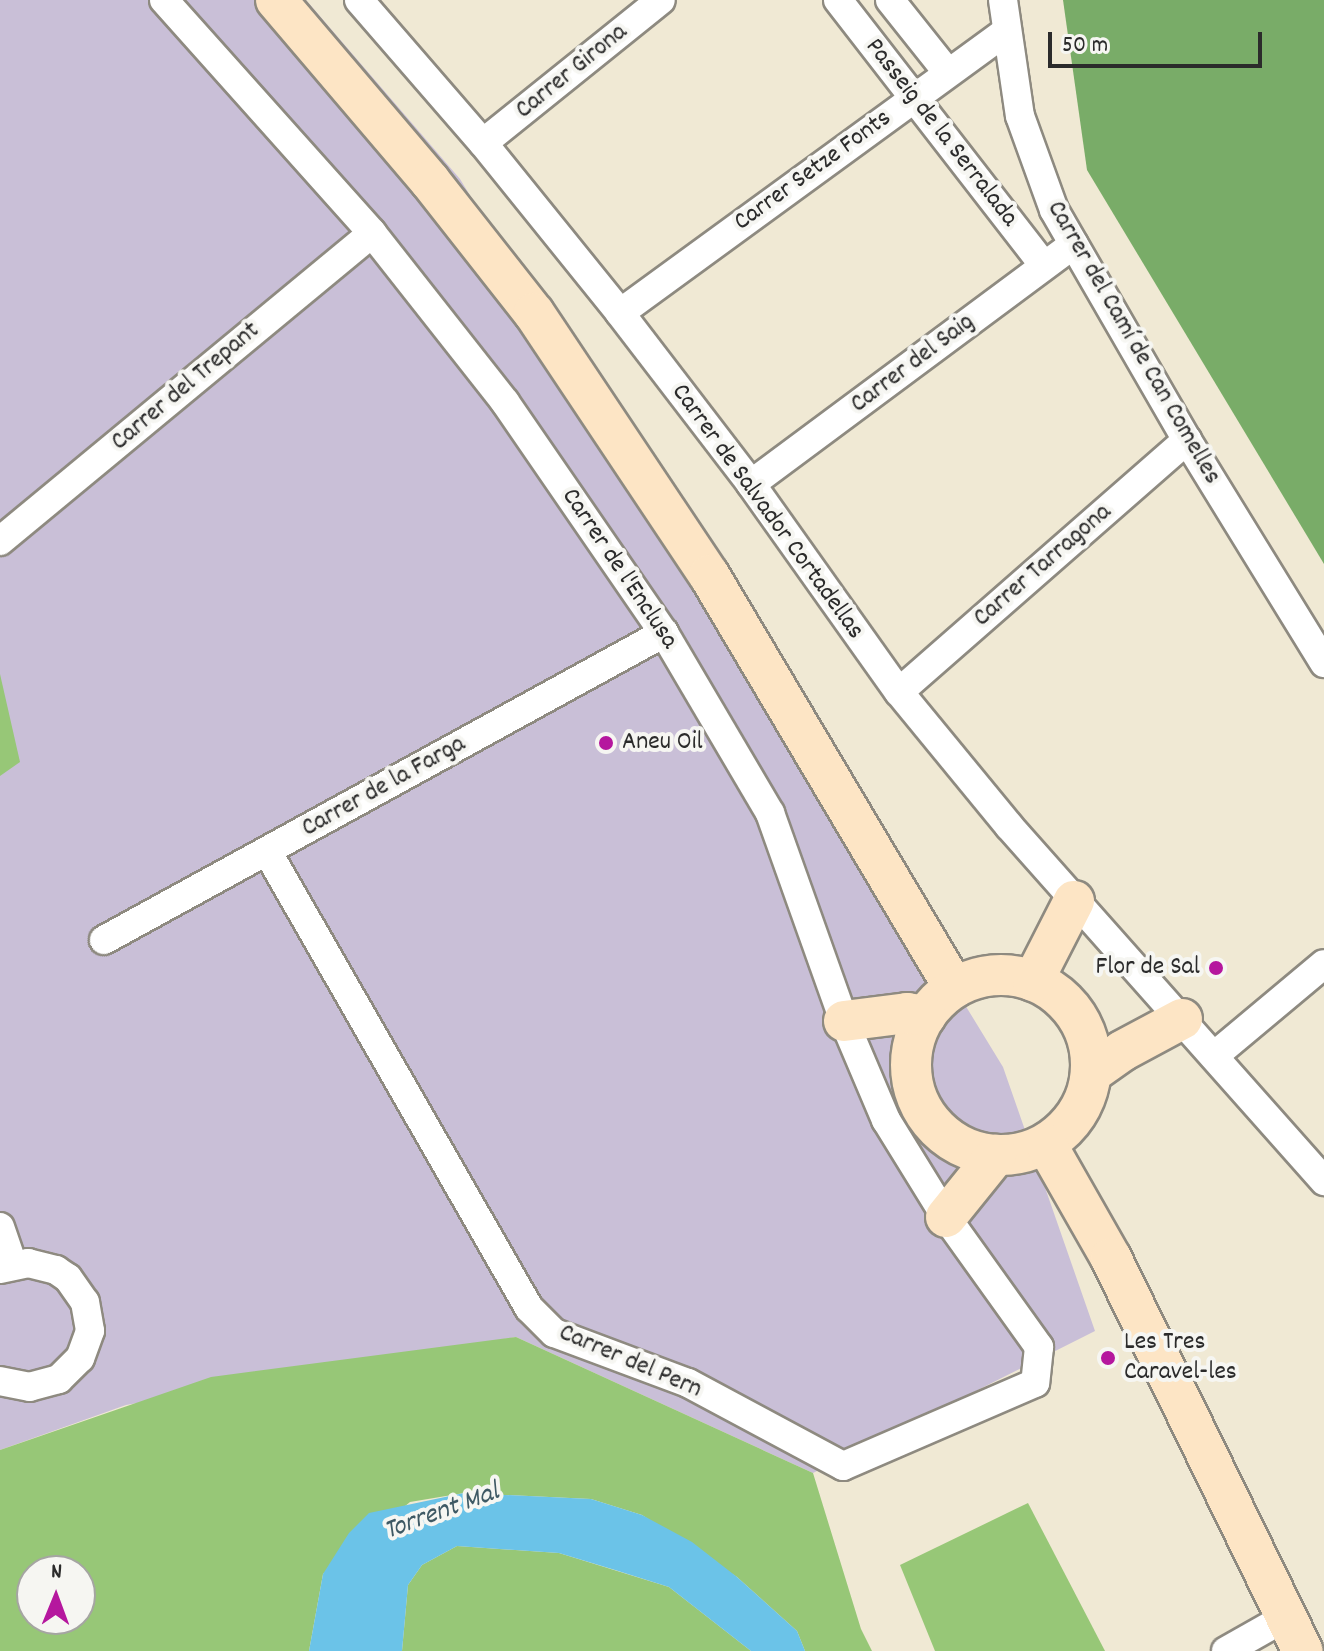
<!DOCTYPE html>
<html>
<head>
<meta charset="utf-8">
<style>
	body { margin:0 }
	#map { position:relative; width:1324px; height:1651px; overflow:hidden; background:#f0e9d4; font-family:Dekko,sans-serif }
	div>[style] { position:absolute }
	.industrial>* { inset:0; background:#c9bfd7 }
	.green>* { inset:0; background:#97c777 }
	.forest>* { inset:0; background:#79ac68 }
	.water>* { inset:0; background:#6bc3e8 }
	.roads { filter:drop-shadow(2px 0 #8e8a80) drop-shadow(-2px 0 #8e8a80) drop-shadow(0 2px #8e8a80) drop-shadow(0 -2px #8e8a80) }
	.street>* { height:28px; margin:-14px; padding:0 14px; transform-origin:14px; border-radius:14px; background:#fff }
	.secondary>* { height:40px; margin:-20px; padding:0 20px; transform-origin:20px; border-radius:20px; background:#fde5c5 }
	.secondary>.ring { margin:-20px; padding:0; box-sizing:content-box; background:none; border:40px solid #fde5c5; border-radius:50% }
	.dots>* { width:22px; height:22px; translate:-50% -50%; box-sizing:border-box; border:4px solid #f6f6f2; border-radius:50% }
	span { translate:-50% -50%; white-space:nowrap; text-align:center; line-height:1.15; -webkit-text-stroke:8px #f6f6f2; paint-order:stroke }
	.street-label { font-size:26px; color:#2b2b2b }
	.poi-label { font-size:26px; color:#2b2b2b }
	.left { translate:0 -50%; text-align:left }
	.right { translate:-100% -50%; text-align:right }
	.water-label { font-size:28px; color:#3e5964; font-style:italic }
	.north { position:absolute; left:16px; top:1555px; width:80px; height:80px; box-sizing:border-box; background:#f6f6f2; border:2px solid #a5a5a2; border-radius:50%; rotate:1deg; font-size:22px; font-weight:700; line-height:32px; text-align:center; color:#2b2b2b }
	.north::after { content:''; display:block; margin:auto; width:28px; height:36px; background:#b5179e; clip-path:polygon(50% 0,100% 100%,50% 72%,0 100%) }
	.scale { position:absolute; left:1048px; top:32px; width:214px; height:36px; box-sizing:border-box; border:4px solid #2b2b2b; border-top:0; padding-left:10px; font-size:24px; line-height:28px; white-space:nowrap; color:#2b2b2b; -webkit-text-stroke:6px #f6f6f2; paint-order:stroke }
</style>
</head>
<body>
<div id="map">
	<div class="industrial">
		<i style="clip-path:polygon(0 0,306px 0,460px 179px,1003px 1067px,1095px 1331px,813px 1473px,516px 1337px,126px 1405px,0 1450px)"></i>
	</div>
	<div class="green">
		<i style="clip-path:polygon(0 674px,20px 762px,0 776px)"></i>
		<i style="clip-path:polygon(evenodd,516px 1337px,813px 1473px,861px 1629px,872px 1651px,805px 1651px,797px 1631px,737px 1577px,642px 1515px,591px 1499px,464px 1493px,410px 1502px,323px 1574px,309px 1651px,0 1651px,0 1450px,211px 1377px,516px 1337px,32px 1571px,80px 1571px,80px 1619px,32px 1619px,32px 1571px)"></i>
		<i style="clip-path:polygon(1028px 1503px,1105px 1651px,935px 1651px,900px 1565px)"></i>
		<i style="clip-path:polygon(457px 1546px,559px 1553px,669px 1587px,751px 1651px,402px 1651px,408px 1585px,422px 1565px)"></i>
	</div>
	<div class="forest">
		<i style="clip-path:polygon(1063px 0,1324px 0,1324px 564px,1087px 170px)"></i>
	</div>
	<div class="water">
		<i style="clip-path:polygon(464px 1493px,591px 1499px,642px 1515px,692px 1542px,737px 1577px,797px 1631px,805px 1651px,751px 1651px,669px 1587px,615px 1570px,559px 1553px,457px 1546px,422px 1565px,408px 1585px,402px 1651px,309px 1651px,323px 1574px,349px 1533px,369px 1513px)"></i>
	</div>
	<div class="roads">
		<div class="street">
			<i style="left:164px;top:0;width:312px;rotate:48.2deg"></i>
			<i style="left:372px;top:233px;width:215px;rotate:51.8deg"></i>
			<i style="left:505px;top:402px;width:280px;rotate:55.5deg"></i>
			<i style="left:664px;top:633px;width:209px;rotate:59.5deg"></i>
			<i style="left:770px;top:813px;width:221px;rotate:70.4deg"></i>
			<i style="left:844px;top:1021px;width:108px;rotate:67deg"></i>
			<i style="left:886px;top:1120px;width:114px;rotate:58.3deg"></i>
			<i style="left:946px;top:1217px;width:160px;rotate:54.4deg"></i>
			<i style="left:1039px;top:1347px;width:36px;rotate:96deg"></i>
			<i style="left:1035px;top:1383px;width:209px;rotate:156.6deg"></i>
			<i style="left:843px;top:1466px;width:176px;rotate:-151.8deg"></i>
			<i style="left:688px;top:1383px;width:143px;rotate:-159.5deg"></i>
			<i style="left:554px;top:1333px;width:35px;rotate:-135deg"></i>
			<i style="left:529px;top:1308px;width:527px;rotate:-119.83deg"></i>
			<i style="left:359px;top:0;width:189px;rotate:49.1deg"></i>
			<i style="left:483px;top:143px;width:218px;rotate:51.1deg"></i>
			<i style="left:620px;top:313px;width:215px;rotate:52.5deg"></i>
			<i style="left:751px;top:484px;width:255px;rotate:54.6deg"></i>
			<i style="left:899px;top:692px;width:173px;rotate:50.6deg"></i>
			<i style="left:1009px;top:826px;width:475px;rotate:48.4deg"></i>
			<i style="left:838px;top:0;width:336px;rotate:52.2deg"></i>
			<i style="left:890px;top:0;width:93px;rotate:51.5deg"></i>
			<i style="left:1003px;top:0;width:117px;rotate:81.7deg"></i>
			<i style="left:1020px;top:116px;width:100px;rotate:70.1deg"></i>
			<i style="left:1054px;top:210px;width:266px;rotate:60deg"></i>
			<i style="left:1187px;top:440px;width:262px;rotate:58.4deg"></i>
			<i style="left:483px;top:143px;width:228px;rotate:-38.8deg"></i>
			<i style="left:620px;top:313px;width:479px;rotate:-36.1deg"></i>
			<i style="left:751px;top:484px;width:402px;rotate:-36.6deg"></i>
			<i style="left:0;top:541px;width:483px;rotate:-39.6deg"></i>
			<i style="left:899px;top:692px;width:383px;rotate:-41.2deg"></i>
			<i style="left:104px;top:940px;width:639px;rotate:-28.73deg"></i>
			<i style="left:1214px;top:1056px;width:143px;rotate:-39.9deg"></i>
			<i style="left:0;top:1227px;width:40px;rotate:71.1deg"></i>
			<i style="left:0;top:1269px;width:29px;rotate:-12deg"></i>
			<i style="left:28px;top:1263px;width:29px;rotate:14deg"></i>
			<i style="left:56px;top:1270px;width:14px;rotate:34deg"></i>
			<i style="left:68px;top:1278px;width:29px;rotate:55deg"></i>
			<i style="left:85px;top:1302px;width:29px;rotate:80deg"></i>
			<i style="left:90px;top:1331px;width:29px;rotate:110deg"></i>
			<i style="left:80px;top:1358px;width:30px;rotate:135deg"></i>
			<i style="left:59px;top:1379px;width:30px;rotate:165deg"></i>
			<i style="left:30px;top:1387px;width:31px;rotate:-169deg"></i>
			<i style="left:1226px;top:1651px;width:69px;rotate:-29.5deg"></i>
		</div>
		<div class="secondary">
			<i style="left:276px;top:0;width:238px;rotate:49.6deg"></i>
			<i style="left:430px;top:181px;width:168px;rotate:51.8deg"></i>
			<i style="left:534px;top:313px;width:315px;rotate:56.3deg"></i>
			<i style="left:709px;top:575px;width:480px;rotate:59.3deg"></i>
			<i class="ring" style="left:911px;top:975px;width:140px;height:140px"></i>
			<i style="left:1033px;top:981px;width:90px;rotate:-62.9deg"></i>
			<i style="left:844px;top:1021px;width:64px;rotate:-7.2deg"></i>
			<i style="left:907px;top:1013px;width:19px;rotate:9deg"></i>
			<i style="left:1091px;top:1073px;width:38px;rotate:-35deg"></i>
			<i style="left:1122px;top:1051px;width:68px;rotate:-28.1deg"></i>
			<i style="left:1046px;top:1144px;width:131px;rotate:60.3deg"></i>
			<i style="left:1111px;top:1258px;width:437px;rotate:64deg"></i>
			<i style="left:946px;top:1217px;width:80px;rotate:-51.1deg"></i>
		</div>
	</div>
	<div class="dots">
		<i style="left:606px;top:743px;background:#b5179e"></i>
		<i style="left:1216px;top:968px;background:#b5179e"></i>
		<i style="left:1108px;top:1358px;background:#b5179e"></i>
	</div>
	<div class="street-label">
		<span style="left:572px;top:72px;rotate:-39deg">Carrer Girona</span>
		<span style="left:941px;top:133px;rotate:52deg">Passeig de la Serralada</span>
		<span style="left:813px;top:171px;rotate:-36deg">Carrer Setze Fonts</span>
		<span style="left:1133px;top:343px;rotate:60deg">Carrer del Camí de Can Comelles</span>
		<span style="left:913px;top:364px;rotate:-37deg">Carrer del Saig</span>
		<span style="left:186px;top:387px;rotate:-40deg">Carrer del Trepant</span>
		<span style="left:767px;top:512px;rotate:54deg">Carrer de Salvador Cortadellas</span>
		<span style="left:1043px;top:566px;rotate:-41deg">Carrer Tarragona</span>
		<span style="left:619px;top:569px;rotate:56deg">Carrer de l'Enclusa</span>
		<span style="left:384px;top:787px;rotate:-29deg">Carrer de la Farga</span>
		<span style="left:630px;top:1362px;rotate:23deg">Carrer del Pern</span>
	</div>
	<div class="poi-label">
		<span class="left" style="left:622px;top:743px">Aneu Oil</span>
		<span class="right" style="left:1200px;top:968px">Flor de Sal</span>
		<span class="left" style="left:1124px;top:1358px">Les Tres<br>Caravel-les</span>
	</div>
	<div class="water-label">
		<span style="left:442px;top:1513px;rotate:-20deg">Torrent Mal</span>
	</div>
	<div class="north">N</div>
	<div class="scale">50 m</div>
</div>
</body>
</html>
